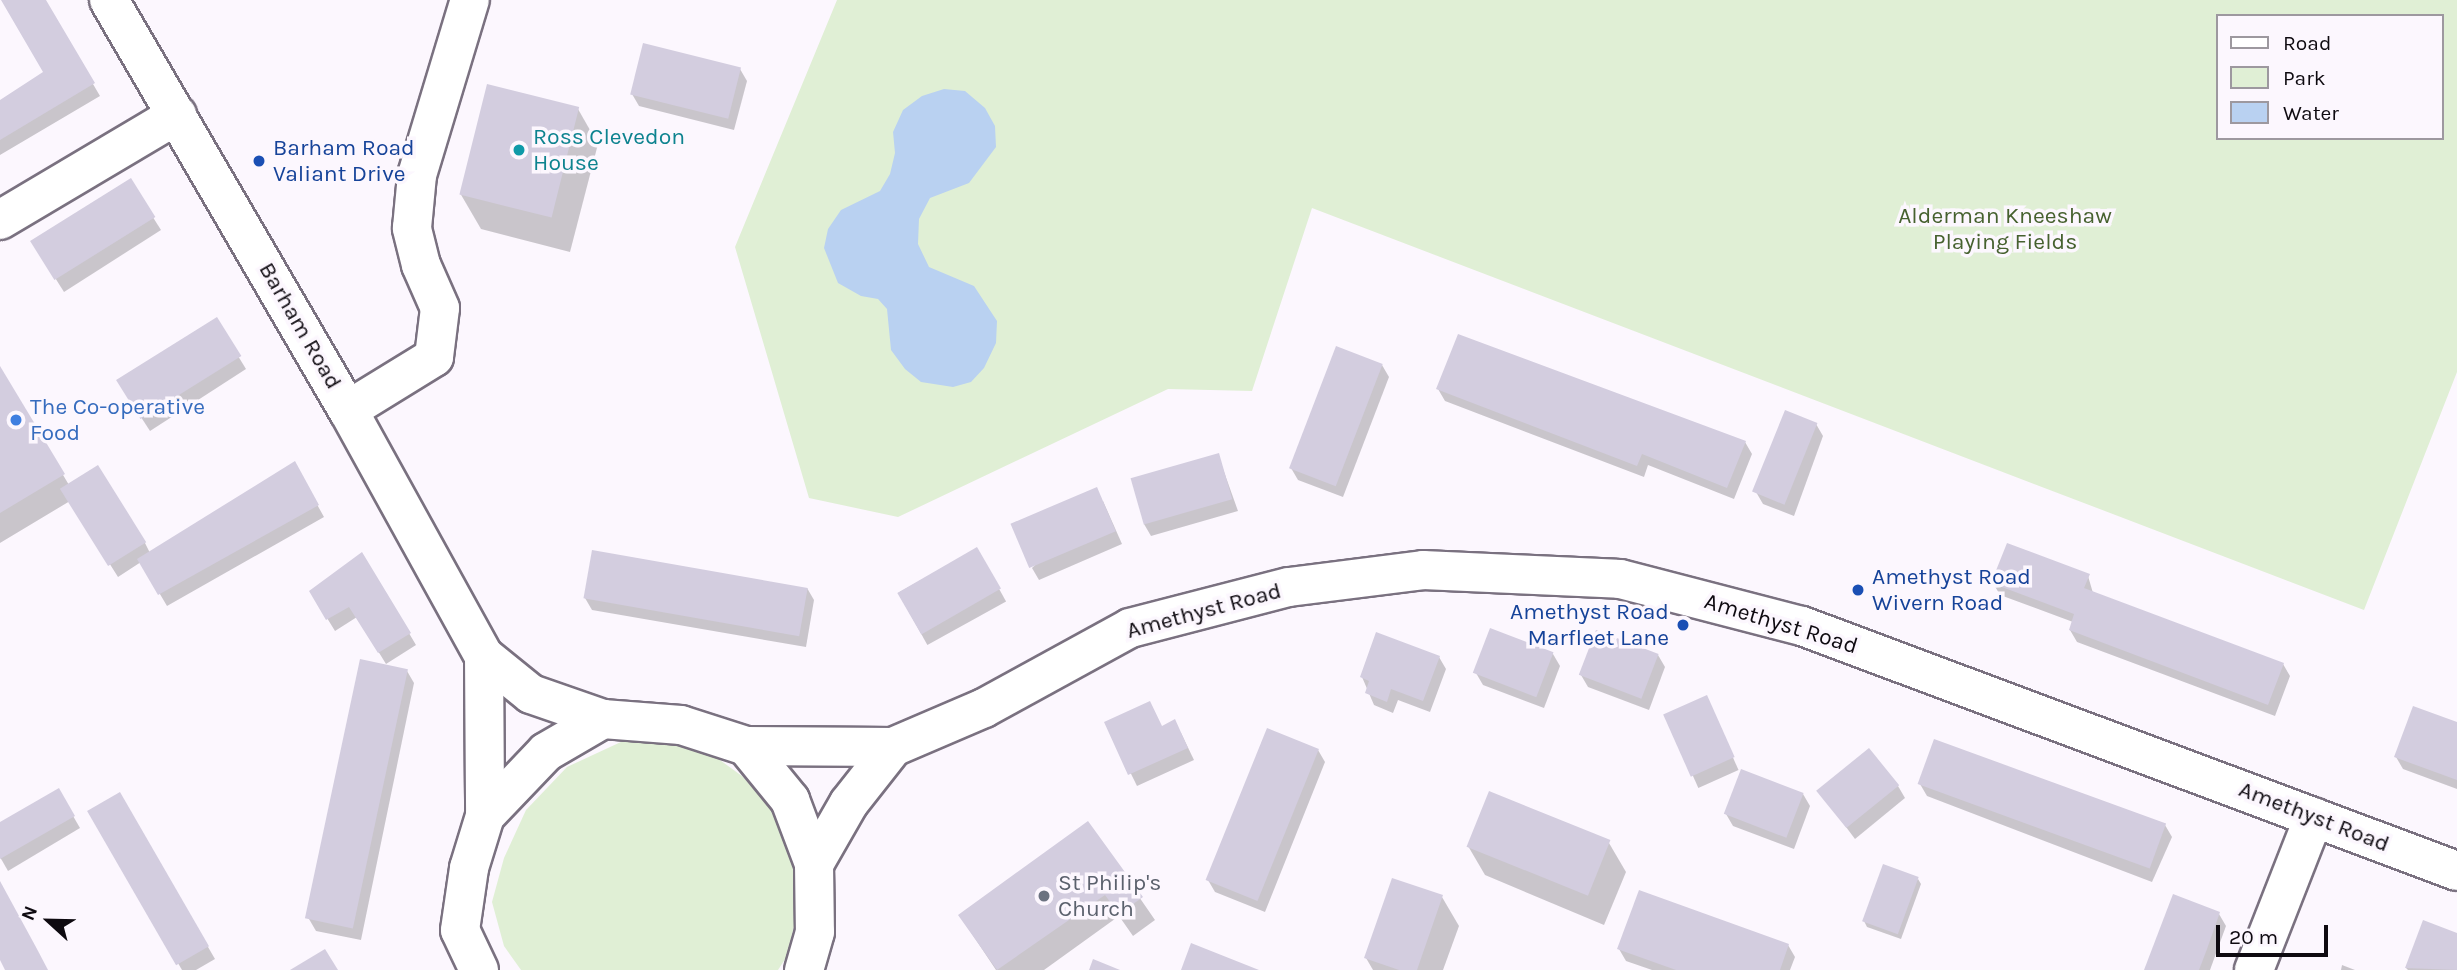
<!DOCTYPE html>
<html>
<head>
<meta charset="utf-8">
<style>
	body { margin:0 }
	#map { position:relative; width:2457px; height:970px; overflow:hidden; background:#fcf7fe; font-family:Karla,sans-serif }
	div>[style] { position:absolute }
	.green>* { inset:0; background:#e0efd5 }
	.water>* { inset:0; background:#b9d1f1 }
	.shadow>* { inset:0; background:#0003; transform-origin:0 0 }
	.building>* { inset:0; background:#d3cddf; transform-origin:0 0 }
	.roads { filter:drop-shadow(2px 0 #7a7180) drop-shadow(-2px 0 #7a7180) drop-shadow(0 2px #7a7180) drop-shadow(0 -2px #7a7180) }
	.minor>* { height:38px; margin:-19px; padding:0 19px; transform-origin:19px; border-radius:19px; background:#fff }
	.dots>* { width:19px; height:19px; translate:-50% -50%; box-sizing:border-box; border:4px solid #fcf7fe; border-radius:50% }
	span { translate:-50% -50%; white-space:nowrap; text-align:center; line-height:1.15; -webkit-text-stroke:7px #fcf7fe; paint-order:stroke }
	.culture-label { font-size:23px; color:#0d838f }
	.left { translate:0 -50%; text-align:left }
	.transit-label { font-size:23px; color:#164399 }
	.right { translate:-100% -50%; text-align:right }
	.park-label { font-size:23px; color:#46612f }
	.street-label { font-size:23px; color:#0e0a10 }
	.shop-label { font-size:23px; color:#366cbe }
	.worship-label { font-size:23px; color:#5b616d }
	.legend { position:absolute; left:2216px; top:14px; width:228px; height:126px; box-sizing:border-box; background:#fcf7fe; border:2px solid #9d989f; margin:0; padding:9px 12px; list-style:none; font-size:21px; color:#0e0a10 }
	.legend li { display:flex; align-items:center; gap:14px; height:35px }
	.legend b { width:35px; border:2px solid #9d989f }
	.north { position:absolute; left:14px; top:886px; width:70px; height:70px; -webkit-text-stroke:5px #fcf7fe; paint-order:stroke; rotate:292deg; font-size:19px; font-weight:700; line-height:28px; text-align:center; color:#0e0a10 }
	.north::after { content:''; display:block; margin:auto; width:24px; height:32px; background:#0e0a10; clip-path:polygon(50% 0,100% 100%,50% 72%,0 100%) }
	.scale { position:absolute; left:2216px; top:925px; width:112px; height:32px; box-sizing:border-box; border:4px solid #0e0a10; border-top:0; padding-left:9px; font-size:21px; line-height:24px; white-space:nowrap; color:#0e0a10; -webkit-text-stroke:5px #fcf7fe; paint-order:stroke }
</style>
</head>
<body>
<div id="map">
	<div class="green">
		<i style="clip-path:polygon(evenodd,837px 0,2457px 0,2457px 372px,2364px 610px,1312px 208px,1252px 391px,1168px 389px,898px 517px,809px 498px,735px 247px,837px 0,2217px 16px,2441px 16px,2441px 138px,2217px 138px,2217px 16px)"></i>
		<i style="clip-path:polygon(659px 736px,706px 750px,742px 776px,774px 811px,795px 856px,800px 901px,787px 956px,778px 970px,521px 970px,504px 946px,492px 902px,504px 858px,526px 810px,567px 767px,623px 741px)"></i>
	</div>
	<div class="water">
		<i style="clip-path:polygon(944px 89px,965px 91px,985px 108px,995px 126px,996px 147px,969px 183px,930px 198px,919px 219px,918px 244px,929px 267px,974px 286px,997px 321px,996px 343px,984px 368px,971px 382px,953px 387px,921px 382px,905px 369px,891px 350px,887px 309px,878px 299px,861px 296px,838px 283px,824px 248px,828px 229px,841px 210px,880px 191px,890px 174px,895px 153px,893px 132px,903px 110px,922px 96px)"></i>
	</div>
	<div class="shadow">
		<i style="clip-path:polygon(3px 0,44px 0,100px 96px,0 155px,0 102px,46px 73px)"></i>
		<i style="clip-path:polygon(740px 69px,747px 81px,734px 130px,639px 106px,632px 94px)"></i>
		<i style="clip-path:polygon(578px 109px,598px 144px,570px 252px,481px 229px,460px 193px)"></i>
		<i style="clip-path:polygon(130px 181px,161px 230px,64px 292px,40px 254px)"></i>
		<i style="clip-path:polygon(216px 320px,246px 369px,150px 431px,126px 394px)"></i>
		<i style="clip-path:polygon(1382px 365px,1389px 377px,1343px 497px,1298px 480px,1291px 468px)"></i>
		<i style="clip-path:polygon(0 369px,69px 485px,145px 543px,150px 553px,294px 463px,324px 517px,167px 606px,141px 562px,118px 577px,70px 501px,0 543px)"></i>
		<i style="clip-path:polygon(1438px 389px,1745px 442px,1752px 454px,1734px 499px,1648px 465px,1644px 477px,1445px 401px)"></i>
		<i style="clip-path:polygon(1816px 424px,1823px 436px,1794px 516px,1763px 504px,1756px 492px)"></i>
		<i style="clip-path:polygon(1218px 455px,1238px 511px,1151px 536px,1144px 524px)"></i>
		<i style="clip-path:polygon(1103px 501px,1122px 544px,1039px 580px,1032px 568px)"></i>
		<i style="left:977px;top:549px;width:60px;height:90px;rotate:61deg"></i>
		<i style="clip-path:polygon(362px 554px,416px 645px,386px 664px,357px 617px,335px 631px,311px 592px)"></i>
		<i style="clip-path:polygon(2088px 576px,2093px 593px,2283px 664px,2290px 676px,2275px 716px,2077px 642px,2070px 630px,2073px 622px,2000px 595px,1993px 583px)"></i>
		<i style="clip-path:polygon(807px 588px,814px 600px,806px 647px,592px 610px,585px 598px)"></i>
		<i style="clip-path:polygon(1553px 654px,1560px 666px,1544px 708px,1483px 685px,1476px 673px)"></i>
		<i style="clip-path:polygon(1658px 655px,1665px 667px,1649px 710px,1588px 687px,1581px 675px)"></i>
		<i style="clip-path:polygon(1439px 657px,1446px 669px,1430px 712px,1398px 700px,1393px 713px,1374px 705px,1362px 677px)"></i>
		<i style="clip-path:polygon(407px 671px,414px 683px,361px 940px,316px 931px,309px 919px)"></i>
		<i style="left:1706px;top:697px;width:80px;height:44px;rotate:66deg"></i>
		<i style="clip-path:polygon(1106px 723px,1181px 733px,1194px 760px,1137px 786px)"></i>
		<i style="clip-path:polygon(2457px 724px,2457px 789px,2403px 769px,2396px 757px)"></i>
		<i style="clip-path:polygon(1318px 750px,1325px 762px,1265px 912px,1215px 892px,1208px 880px)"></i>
		<i style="clip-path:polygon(1920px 784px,2165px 825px,2172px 837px,2152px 882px,1927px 796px)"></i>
		<i style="clip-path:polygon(1898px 786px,1905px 798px,1855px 839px,1819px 791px)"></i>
		<i style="clip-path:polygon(58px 790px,80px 828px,8px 871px,0 857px,0 824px)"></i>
		<i style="clip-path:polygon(119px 794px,215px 959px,196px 970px,182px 970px,90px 811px)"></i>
		<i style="clip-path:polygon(1803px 794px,1810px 806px,1794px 849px,1733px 826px,1726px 814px)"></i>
		<i style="clip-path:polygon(1088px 823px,1155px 920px,1133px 936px,1119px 916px,1044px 970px,996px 970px,960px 916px)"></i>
		<i style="clip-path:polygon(1609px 843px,1626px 872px,1604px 925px,1485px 875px,1468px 846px)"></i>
		<i style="clip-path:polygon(1918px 879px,1921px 884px,1901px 939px,1867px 927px,1864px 921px)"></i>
		<i style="clip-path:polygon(1442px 897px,1459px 926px,1443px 970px,1373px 970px,1366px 958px)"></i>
		<i style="clip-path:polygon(2219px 914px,2226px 926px,2210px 970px,2146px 970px)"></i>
		<i style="clip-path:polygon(2457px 935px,2457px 970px,2408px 970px,2406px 968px)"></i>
		<i style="clip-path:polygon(1788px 945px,1795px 957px,1790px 970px,1652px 970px,1626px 961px,1619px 949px)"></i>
		<i style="clip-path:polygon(2342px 965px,2355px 970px,2341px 970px)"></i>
	</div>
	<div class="building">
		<i style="clip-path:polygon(1px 0,46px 0,95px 83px,0 140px,0 100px,43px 72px)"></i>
		<i style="left:643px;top:43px;width:101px;height:53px;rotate:14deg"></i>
		<i style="left:487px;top:84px;width:95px;height:114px;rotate:14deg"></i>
		<i style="left:131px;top:178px;width:46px;height:119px;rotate:58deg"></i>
		<i style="left:217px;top:317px;width:46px;height:119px;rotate:58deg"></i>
		<i style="clip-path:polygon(1458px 334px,1746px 441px,1727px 488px,1642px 454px,1637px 466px,1436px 389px)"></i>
		<i style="left:1336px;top:346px;width:50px;height:131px;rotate:21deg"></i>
		<i style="clip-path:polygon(0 366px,65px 474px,0 513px)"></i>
		<i style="left:1785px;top:410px;width:35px;height:88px;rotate:22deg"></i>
		<i style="left:1219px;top:453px;width:48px;height:92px;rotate:74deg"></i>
		<i style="clip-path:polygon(295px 461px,319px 505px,158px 595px,137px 559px)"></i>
		<i style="left:98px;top:465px;width:91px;height:45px;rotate:58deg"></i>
		<i style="left:1097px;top:487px;width:48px;height:94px;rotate:67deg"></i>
		<i style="clip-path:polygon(2007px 543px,2090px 574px,2084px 588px,2284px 663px,2268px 705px,2069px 630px,2074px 614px,1991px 583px)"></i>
		<i style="left:977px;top:547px;width:48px;height:92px;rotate:60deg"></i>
		<i style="left:592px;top:550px;width:219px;height:49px;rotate:10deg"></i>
		<i style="clip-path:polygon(362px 552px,411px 633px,378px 653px,349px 607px,326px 620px,309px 591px)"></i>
		<i style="left:1490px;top:628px;width:68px;height:48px;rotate:21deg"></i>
		<i style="left:1596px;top:630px;width:67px;height:48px;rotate:21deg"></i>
		<i style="clip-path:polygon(1376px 632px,1440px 656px,1423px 701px,1391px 689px,1387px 702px,1365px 693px,1369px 681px,1360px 677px)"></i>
		<i style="left:360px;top:659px;width:49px;height:265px;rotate:12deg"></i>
		<i style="left:1707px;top:695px;width:68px;height:48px;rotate:66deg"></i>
		<i style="clip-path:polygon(1150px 701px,1162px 726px,1175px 719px,1188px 748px,1128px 775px,1104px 722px)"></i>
		<i style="clip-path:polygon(2413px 706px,2457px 722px,2457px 780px,2394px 757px)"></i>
		<i style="left:1267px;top:728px;width:56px;height:164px;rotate:22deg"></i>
		<i style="left:1934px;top:739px;width:247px;height:48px;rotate:20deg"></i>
		<i style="left:1869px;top:748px;width:48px;height:68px;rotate:51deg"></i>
		<i style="left:1741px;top:769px;width:67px;height:48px;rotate:21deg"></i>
		<i style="clip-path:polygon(59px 788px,75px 816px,0 859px,0 822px)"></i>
		<i style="left:1489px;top:791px;width:131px;height:60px;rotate:22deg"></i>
		<i style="left:120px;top:792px;width:178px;height:38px;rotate:60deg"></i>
		<i style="clip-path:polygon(1088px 821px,1143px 897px,1119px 914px,1105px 895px,997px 970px,958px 915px)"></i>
		<i style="left:1883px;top:864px;width:38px;height:61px;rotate:20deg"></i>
		<i style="clip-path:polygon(1392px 878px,1443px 895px,1417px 970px,1399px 970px,1364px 958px)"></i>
		<i style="clip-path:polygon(0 881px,37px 949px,48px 970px,5px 970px,0 960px)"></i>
		<i style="clip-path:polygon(1639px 890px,1789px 944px,1780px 970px,1676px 970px,1617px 949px)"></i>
		<i style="clip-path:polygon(2173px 894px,2220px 912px,2207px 949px,2199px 970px,2144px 970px)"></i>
		<i style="clip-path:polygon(2423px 920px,2457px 933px,2457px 970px,2405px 968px)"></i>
		<i style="clip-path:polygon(1191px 943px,1259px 970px,1181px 970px)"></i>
		<i style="clip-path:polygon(325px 949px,338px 970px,290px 970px)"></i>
		<i style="clip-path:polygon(1093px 959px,1120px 970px,1089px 970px)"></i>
	</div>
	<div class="roads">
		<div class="minor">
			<i style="left:109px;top:0;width:475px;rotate:59.8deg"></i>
			<i style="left:348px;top:410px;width:281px;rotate:61.1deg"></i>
			<i style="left:484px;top:656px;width:60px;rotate:39deg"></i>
			<i style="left:531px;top:694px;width:76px;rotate:19.1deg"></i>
			<i style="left:0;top:220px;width:206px;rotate:-30.7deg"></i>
			<i style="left:348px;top:410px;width:101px;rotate:-31.6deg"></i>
			<i style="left:434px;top:357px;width:49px;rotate:-83deg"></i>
			<i style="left:440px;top:308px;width:47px;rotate:-113.8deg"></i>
			<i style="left:421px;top:265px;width:38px;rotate:-104deg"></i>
			<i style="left:412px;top:228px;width:53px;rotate:-84.6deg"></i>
			<i style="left:417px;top:175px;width:183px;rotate:-73.2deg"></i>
			<i style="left:484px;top:656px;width:160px;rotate:89.6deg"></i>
			<i style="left:746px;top:746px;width:147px;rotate:0.4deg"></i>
			<i style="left:893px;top:747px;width:99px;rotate:-23.2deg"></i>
			<i style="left:984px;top:708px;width:166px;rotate:-28.7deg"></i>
			<i style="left:1130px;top:628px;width:164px;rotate:-14.5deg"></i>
			<i style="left:1289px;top:587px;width:135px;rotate:-7.2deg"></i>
			<i style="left:1423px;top:570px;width:197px;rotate:2.6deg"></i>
			<i style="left:1620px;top:579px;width:188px;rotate:14.5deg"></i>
			<i style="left:1802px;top:626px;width:699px;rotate:20.51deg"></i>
			<i style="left:814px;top:864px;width:70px;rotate:-60.2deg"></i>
			<i style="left:849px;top:803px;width:71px;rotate:-51.8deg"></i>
			<i style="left:479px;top:970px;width:44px;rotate:-115.4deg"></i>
			<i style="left:460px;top:930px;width:63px;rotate:-81.7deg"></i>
			<i style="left:469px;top:868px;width:54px;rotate:-72.9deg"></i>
			<i style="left:485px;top:816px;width:88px;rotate:-46.4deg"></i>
			<i style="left:546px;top:752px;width:66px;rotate:-30.1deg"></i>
			<i style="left:603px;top:719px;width:78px;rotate:4.4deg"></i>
			<i style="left:681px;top:725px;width:68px;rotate:17.9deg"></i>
			<i style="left:746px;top:746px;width:70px;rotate:50.8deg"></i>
			<i style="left:790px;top:800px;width:68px;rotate:69.4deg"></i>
			<i style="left:814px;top:864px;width:68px;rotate:89.2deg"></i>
			<i style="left:815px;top:932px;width:40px;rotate:106deg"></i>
			<i style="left:2254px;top:970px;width:164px;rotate:-68.6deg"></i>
		</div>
	</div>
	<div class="dots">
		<i style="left:519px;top:150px;background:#0f9aa8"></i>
		<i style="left:259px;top:161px;background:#1a4fb4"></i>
		<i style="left:16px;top:420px;background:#3f7fe0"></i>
		<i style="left:1858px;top:590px;background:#1a4fb4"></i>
		<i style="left:1683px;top:625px;background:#1a4fb4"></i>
		<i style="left:1044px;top:896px;background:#6b7280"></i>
	</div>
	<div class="culture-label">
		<span class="left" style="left:533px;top:150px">Ross Clevedon<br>House</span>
	</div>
	<div class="transit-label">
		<span class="left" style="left:273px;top:161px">Barham Road<br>Valiant Drive</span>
		<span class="left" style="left:1872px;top:590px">Amethyst Road<br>Wivern Road</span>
		<span class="right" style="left:1669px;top:625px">Amethyst Road<br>Marfleet Lane</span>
	</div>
	<div class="park-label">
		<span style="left:2005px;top:229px">Alderman Kneeshaw<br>Playing Fields</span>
	</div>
	<div class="street-label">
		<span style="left:300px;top:326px;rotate:60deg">Barham Road</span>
		<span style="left:1204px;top:611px;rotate:-15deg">Amethyst Road</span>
		<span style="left:1781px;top:624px;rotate:17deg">Amethyst Road</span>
		<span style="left:2314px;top:817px;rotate:21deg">Amethyst Road</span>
	</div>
	<div class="shop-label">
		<span class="left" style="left:30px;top:420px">The Co-operative<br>Food</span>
	</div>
	<div class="worship-label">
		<span class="left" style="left:1058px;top:896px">St Philip's<br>Church</span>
	</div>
	<ul class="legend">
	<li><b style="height:9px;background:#fff"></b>Road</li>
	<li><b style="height:19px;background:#e0efd5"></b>Park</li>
	<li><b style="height:19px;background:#b9d1f1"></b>Water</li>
	</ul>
	<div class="north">N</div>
	<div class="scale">20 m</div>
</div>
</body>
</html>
